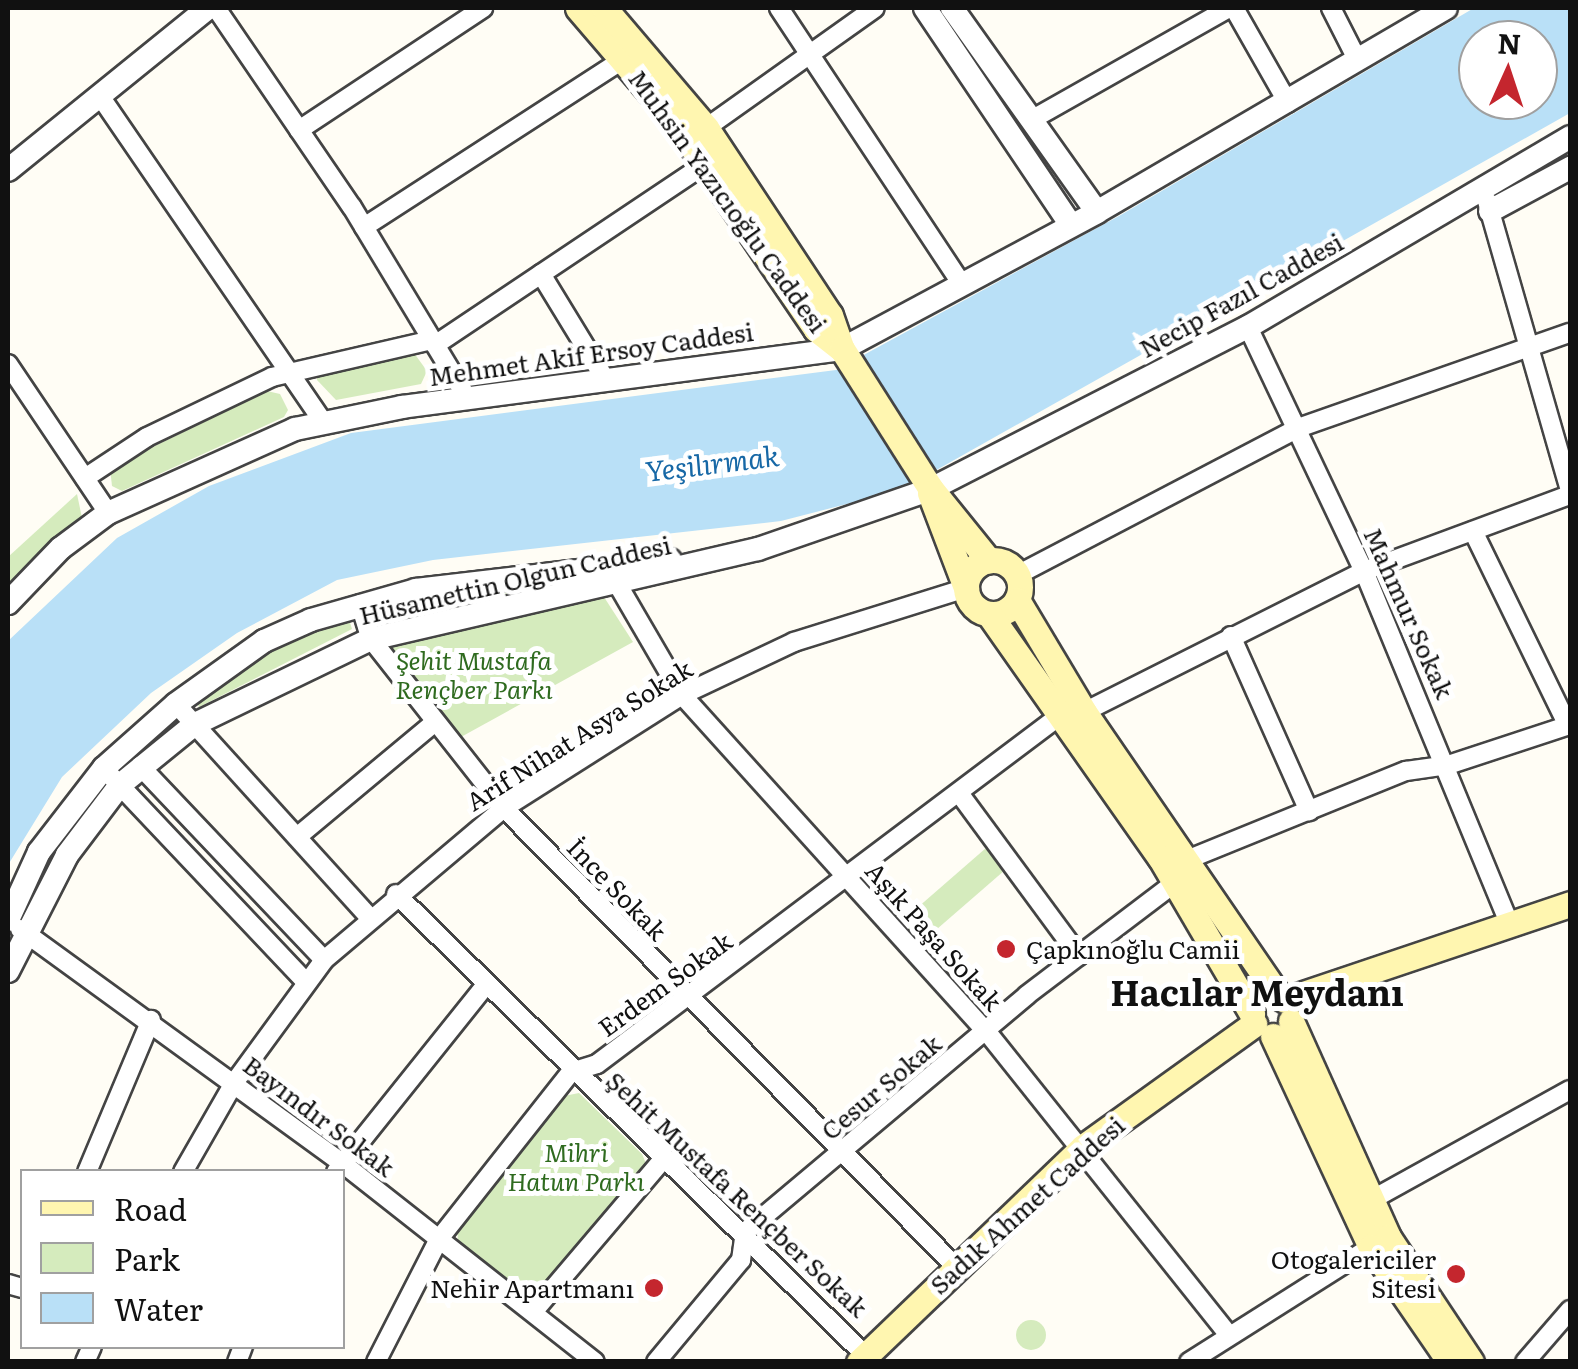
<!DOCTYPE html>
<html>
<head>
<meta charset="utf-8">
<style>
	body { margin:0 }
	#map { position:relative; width:1578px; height:1369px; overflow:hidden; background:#fffdf5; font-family:Literata,serif }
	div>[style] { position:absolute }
	.green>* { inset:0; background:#d5ebbd; transform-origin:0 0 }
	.round { border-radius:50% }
	.water>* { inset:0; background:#b9e0f7 }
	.roads { filter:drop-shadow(2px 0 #444) drop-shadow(-2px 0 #444) drop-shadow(0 2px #444) drop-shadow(0 -2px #444) }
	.minor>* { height:18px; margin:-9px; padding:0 9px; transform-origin:9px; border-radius:9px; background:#fff }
	.tertiary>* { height:22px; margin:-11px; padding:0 11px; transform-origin:11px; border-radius:11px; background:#fff }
	.secondary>* { height:25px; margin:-12.5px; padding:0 12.5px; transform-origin:12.5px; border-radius:12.5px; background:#fff6b0 }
	.secondary>.ring { margin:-12.5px; padding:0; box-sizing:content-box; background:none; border:25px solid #fff6b0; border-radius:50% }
	.dots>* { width:28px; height:28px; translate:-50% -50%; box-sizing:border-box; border:5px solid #fff; border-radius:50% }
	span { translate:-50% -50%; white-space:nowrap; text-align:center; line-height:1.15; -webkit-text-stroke:10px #fff; paint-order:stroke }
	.street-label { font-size:25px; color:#111 }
	.park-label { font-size:25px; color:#2f6b1f; font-style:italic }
	.poi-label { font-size:25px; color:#111 }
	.left { translate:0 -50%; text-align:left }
	.right { translate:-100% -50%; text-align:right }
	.water-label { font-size:28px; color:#1768a6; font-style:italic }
	.district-label { font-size:35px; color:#111; font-weight:700 }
	.frame { position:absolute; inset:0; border:10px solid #111; pointer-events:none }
	.legend { position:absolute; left:20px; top:1169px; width:325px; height:180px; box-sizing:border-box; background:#fff; border:2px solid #a0a0a0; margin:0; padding:12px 18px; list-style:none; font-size:30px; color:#111 }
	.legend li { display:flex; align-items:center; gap:20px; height:50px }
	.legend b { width:50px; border:2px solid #a0a0a0 }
	.north { position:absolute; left:1458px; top:20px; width:100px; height:100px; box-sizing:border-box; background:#fff; border:2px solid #a0a0a0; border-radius:50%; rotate:3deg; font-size:28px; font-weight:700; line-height:40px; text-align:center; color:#111 }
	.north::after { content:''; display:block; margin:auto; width:35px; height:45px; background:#c4262e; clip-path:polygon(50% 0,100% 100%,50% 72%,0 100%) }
</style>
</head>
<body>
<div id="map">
	<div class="green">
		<i style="clip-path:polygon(414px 353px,427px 371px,421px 384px,336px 400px,317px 380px,317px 374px)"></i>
		<i style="clip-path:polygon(267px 391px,280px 394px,288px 410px,284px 417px,122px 491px,112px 486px,110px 468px)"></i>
		<i style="clip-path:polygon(77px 494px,82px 518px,8px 583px,8px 557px)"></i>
		<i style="clip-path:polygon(587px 580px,385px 620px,378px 613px,381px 606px,432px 597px)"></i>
		<i style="clip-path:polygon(604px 597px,633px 642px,461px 737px,389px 648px)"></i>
		<i style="clip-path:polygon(348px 616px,352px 629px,199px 707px,195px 699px,268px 651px)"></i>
		<i style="left:986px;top:848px;width:29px;height:113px;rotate:49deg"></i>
		<i style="clip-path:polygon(579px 1093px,642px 1154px,647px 1166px,540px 1294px,531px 1296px,458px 1242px,457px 1227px,564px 1096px)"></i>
		<i class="round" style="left:1016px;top:1320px;width:30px;height:30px"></i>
	</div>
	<div class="water">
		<i style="clip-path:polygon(evenodd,1474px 8px,1570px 8px,1570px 113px,901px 490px,781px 521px,433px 560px,337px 580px,237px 633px,151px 693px,62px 777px,8px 865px,8px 641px,117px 538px,209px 486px,351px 433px,836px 370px,1119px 216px,1474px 8px,1478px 40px,1538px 40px,1538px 100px,1478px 100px,1478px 40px)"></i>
	</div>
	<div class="roads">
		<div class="minor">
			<i style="left:216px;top:8px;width:241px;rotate:55.7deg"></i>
			<i style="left:352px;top:207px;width:223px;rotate:58.9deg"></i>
			<i style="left:779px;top:8px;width:331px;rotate:56.5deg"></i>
			<i style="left:1234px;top:8px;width:109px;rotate:60.4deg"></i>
			<i style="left:1331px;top:8px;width:59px;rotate:63deg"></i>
			<i style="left:100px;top:96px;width:396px;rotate:55.6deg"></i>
			<i style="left:1031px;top:120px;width:227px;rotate:-29.5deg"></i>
			<i style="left:706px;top:128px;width:207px;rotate:-35.4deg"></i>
			<i style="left:299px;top:130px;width:221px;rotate:-33.5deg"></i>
			<i style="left:1487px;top:201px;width:302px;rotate:74deg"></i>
			<i style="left:364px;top:227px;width:310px;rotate:-32.9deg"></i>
			<i style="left:541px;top:274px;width:123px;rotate:58.6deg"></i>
			<i style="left:1248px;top:327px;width:270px;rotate:64.6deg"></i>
			<i style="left:1364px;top:571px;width:383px;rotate:67.6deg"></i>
			<i style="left:435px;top:345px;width:324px;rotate:-33.8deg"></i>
			<i style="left:8px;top:364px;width:179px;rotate:56.1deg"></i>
			<i style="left:85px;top:478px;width:74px;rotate:-33.5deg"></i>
			<i style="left:147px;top:437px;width:139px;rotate:-25.6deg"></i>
			<i style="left:272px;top:377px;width:164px;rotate:-13deg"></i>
			<i style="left:1473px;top:531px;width:217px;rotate:64deg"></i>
			<i style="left:611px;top:573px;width:141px;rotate:59.8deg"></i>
			<i style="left:682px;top:695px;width:455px;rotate:47.9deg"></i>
			<i style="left:987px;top:1032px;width:388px;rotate:51.4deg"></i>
			<i style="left:1017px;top:575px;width:317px;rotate:-27.6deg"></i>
			<i style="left:1298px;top:428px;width:288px;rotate:-19.3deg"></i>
			<i style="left:360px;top:604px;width:37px;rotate:73deg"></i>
			<i style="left:371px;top:639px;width:215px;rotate:51.8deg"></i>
			<i style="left:504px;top:808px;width:644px;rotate:45.44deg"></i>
			<i style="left:1231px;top:636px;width:192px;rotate:66deg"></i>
			<i style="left:176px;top:704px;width:287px;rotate:47.8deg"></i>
			<i style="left:1084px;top:712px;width:313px;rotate:-26.7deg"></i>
			<i style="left:1364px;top:571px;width:220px;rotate:-20.3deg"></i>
			<i style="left:140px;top:766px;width:267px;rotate:46.5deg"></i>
			<i style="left:111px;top:776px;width:282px;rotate:46.6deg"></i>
			<i style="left:959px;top:793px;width:202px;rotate:53.6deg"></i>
			<i style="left:297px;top:837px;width:178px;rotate:-39.8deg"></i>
			<i style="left:1184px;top:861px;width:240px;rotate:-22.1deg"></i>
			<i style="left:1406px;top:771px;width:42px;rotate:-8.1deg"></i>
			<i style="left:1448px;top:765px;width:128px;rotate:-18.2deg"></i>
			<i style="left:396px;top:894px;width:668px;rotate:44.51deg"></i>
			<i style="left:20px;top:929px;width:397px;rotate:36deg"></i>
			<i style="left:341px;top:1162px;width:323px;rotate:38.2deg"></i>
			<i style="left:87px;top:1172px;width:165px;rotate:-67.2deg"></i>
			<i style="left:183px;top:1172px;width:103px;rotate:-60.2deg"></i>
			<i style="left:234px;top:1083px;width:152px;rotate:-53.8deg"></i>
			<i style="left:324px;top:960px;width:236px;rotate:-40.2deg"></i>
			<i style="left:504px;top:808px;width:211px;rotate:-32.4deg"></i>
			<i style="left:682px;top:695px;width:124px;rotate:-25.3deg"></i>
			<i style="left:794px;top:642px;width:180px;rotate:-17.4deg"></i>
			<i style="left:336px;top:1172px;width:240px;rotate:-51.3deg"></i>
			<i style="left:1373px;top:1199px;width:225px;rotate:-29deg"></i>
			<i style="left:8px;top:1284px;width:15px;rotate:16deg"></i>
			<i style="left:534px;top:1311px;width:201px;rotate:-49.6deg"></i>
			<i style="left:85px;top:1362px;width:17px;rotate:-66deg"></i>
			<i style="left:237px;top:1362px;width:17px;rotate:-69deg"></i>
			<i style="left:376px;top:1362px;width:138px;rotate:-62.9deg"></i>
			<i style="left:439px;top:1239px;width:213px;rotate:-51.7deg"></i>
			<i style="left:571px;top:1072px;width:27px;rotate:-17deg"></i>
			<i style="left:597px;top:1064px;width:582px;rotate:-36.97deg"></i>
			<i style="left:656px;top:1362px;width:133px;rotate:-50.2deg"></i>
			<i style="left:741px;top:1260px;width:28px;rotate:-82deg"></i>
			<i style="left:745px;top:1232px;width:368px;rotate:-40deg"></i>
			<i style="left:1027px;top:995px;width:187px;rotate:-37.2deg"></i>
			<i style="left:1189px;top:1362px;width:225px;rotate:-32.3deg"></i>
			<i style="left:1525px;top:1362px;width:69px;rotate:-49.1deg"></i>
		</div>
		<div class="tertiary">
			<i style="left:925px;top:8px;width:262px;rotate:56.1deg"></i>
			<i style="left:952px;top:8px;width:250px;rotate:54.6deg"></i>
			<i style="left:8px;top:170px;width:257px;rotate:-39deg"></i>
			<i style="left:1490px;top:211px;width:91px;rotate:-28.3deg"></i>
			<i style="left:8px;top:603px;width:76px;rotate:-46.1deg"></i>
			<i style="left:61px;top:548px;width:59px;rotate:-36.7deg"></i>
			<i style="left:108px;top:513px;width:205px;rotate:-24.2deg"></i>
			<i style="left:295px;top:429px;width:109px;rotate:-11.6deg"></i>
			<i style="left:402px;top:407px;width:444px;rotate:-7.5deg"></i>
			<i style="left:842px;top:349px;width:289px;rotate:-28.2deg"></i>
			<i style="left:1097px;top:212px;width:404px;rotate:-30.3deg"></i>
			<i style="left:8px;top:920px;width:75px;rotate:-65.5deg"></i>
			<i style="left:39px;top:852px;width:106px;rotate:-52.3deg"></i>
			<i style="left:104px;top:768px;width:96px;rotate:-41.6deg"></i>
			<i style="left:176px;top:704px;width:108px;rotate:-35.6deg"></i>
			<i style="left:264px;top:641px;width:51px;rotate:-24.1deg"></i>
			<i style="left:311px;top:620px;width:109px;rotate:-15.9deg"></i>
			<i style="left:416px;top:590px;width:256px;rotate:-6.7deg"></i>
			<i style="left:8px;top:971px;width:130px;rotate:-63deg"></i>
			<i style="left:67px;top:855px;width:88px;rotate:-52.9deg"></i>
			<i style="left:120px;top:785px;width:97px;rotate:-39.1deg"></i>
			<i style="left:195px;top:724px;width:195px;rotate:-25.8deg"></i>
			<i style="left:371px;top:639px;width:397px;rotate:-13.1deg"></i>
			<i style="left:758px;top:549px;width:183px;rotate:-19.1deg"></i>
			<i style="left:931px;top:489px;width:356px;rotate:-27.1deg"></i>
			<i style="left:1248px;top:327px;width:374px;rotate:-30.5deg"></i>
		</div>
		<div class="secondary">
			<i style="left:578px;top:8px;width:148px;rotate:49.4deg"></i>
			<i style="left:674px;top:120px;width:253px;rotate:55.8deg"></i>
			<i style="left:816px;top:329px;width:33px;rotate:38deg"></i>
			<i style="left:604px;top:8px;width:157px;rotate:49.6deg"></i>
			<i style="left:706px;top:128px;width:224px;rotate:56.5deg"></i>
			<i style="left:830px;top:315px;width:36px;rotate:71deg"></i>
			<i style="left:842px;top:349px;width:166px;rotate:57.6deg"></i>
			<i style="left:931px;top:489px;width:92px;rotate:51.1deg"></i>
			<i style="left:930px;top:493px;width:102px;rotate:69.2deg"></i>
			<i class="ring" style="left:966px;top:560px;width:29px;height:29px"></i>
			<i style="left:1017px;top:600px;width:131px;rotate:59.1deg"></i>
			<i style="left:1084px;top:712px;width:345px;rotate:55.6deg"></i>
			<i style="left:989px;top:614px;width:297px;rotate:54.9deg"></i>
			<i style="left:1160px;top:857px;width:182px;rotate:59.6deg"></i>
			<i style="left:1285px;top:1000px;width:301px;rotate:-18.6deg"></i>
			<i style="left:1291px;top:1021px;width:237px;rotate:65.8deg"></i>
			<i style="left:1388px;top:1237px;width:150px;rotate:56.4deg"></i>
			<i style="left:1273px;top:1036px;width:233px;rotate:65.1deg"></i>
			<i style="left:1371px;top:1247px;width:140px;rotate:55.5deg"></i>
			<i style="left:859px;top:1362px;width:310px;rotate:-43.8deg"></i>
			<i style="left:1083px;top:1147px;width:211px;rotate:-35.7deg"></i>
		</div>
	</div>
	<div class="dots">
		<i style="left:1006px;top:949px;background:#c4262e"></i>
		<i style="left:1456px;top:1274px;background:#c4262e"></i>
		<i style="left:654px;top:1288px;background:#c4262e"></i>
	</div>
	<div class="street-label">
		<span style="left:728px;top:201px;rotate:54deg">Muhsin Yazıcıoğlu Caddesi</span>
		<span style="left:1241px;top:295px;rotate:-29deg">Necip Fazıl Caddesi</span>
		<span style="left:591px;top:354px;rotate:-8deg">Mehmet Akif Ersoy Caddesi</span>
		<span style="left:515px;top:580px;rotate:-13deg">Hüsamettin Olgun Caddesi</span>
		<span style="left:1409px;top:613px;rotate:66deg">Mahmur Sokak</span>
		<span style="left:579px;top:735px;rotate:-32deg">Arif Nihat Asya Sokak</span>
		<span style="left:617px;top:889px;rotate:46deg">İnce Sokak</span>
		<span style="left:934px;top:936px;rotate:48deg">Aşık Paşa Sokak</span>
		<span style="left:665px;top:984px;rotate:-36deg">Erdem Sokak</span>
		<span style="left:881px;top:1087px;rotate:-40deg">Cesur Sokak</span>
		<span style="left:319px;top:1116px;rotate:37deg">Bayındır Sokak</span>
		<span style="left:737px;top:1194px;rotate:43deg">Şehit Mustafa Rençber Sokak</span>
		<span style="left:1027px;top:1205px;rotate:-42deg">Sadık Ahmet Caddesi</span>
	</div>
	<div class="park-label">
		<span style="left:474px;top:675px">Şehit Mustafa<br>Rençber Parkı</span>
		<span style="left:576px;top:1167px">Mihri<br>Hatun Parkı</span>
	</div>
	<div class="poi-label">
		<span class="left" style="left:1026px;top:949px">Çapkınoğlu Camii</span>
		<span class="right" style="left:1436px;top:1274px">Otogalericiler<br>Sitesi</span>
		<span class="right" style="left:634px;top:1288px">Nehir Apartmanı</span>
	</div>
	<div class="water-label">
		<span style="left:712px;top:462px;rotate:-7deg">Yeşilırmak</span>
	</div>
	<div class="district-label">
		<span style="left:1257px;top:991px">Hacılar Meydanı</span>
	</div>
	<div class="frame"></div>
	<ul class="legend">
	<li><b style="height:12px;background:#fff6b0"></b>Road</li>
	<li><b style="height:28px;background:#d5ebbd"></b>Park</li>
	<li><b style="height:28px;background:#b9e0f7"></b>Water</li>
	</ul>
	<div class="north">N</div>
</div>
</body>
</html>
